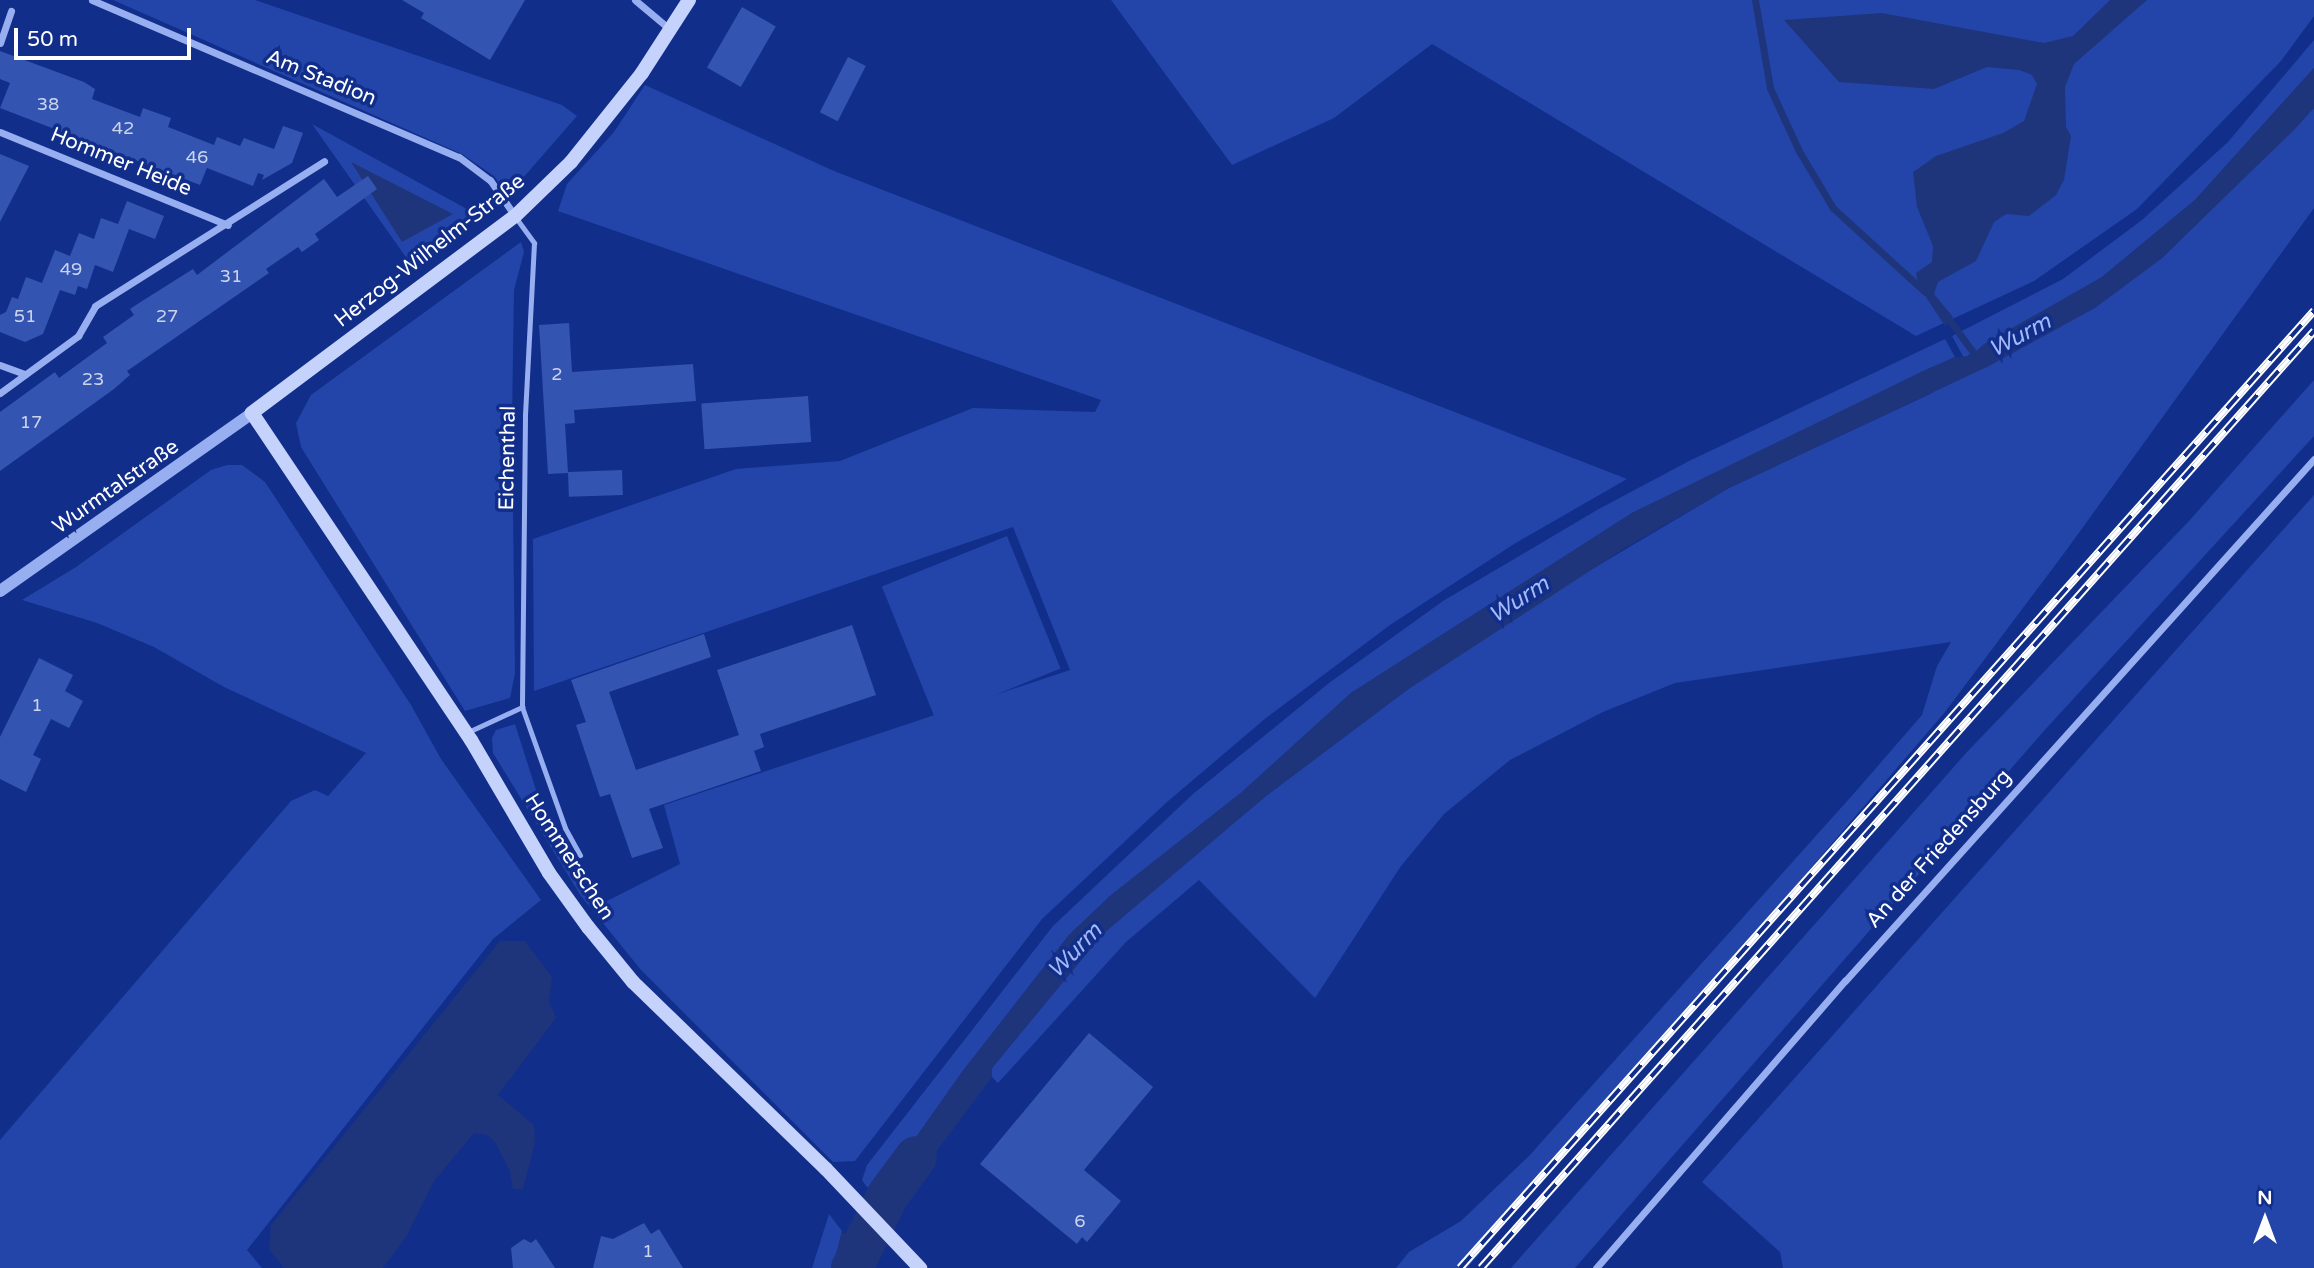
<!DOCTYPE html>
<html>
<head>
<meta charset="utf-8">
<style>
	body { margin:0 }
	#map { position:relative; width:2314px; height:1268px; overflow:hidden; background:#112e8a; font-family:"Varela Round",sans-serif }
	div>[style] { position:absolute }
	.green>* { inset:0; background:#2345a9; transform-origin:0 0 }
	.water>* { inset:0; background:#1f357b }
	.stream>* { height:7px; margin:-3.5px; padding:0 3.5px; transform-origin:3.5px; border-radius:3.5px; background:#1f357b }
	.river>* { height:42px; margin:-21px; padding:0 21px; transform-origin:21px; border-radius:21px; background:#1f357b }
	.building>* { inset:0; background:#3454b2; transform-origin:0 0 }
	.service>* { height:5px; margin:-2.5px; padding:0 2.5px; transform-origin:2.5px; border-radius:2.5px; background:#97aef1 }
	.minor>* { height:7px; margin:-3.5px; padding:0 3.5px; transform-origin:3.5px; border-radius:3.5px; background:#97aef1 }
	.tertiary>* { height:12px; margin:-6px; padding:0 6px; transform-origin:6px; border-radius:6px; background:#97aef1 }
	.secondary>* { height:14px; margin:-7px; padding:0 7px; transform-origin:7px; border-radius:7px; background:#c5d2fc }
	.rail>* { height:8px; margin-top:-4px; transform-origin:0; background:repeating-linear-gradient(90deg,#112e8a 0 16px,#fff 0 32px); box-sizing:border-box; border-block:2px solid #fff }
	span { translate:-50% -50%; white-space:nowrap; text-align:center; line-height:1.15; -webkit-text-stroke:7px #112e8a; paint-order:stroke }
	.number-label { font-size:18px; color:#ccd4ec }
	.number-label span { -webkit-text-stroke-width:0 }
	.street-label { font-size:21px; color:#fff }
	.water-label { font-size:23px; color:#a3b9f9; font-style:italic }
	.north { position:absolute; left:2230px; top:1184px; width:70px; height:70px; -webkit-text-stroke:5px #112e8a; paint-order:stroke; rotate:0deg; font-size:19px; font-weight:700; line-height:28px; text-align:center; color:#fff }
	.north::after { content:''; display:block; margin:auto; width:24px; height:32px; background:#fff; clip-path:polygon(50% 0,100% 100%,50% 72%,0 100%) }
	.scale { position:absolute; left:14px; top:28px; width:177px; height:32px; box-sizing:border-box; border:4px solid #fff; border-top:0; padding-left:9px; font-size:21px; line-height:24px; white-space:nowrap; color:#fff; -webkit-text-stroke:5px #112e8a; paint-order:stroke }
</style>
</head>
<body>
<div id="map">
	<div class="green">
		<i style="clip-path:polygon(113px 0,255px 0,562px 105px,577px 116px,508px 195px,494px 176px,462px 154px)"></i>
		<i style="clip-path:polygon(1111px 0,2314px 0,2314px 16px,2281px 61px,2137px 209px,2034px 281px,1916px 336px,1432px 44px,1334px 118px,1232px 165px)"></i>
		<i style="clip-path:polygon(2314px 40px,2314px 68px,2195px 200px,2102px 277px,1964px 358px,1952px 336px,2063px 279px,2142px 220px,2228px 142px)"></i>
		<i style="clip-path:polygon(645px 85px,834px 171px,1627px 479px,1514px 544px,1390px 625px,1266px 718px,1167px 802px,1042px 919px,855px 1161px,833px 1162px,641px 970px,581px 896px,493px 753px,492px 738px,496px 730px,515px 724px,542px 809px,595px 901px,601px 904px,680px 864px,664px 805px,1070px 670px,1013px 527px,534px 691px,533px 539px,736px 469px,840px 461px,973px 408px,1095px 412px,1101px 400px,558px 211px,567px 184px,614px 132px)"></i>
		<i style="clip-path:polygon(2314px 108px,2314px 208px,2065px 552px,1945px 712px,1467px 1268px,1396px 1268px,1409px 1252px,1461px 1221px,1529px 1156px,1857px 790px,1922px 715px,1937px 666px,1951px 642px,1675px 683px,1603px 712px,1510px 760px,1444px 814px,1401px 866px,1315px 998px,1199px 880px,1126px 942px,998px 1083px,992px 1077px,992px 1068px,1103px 933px,1266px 796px,1407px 690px,1523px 610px,1729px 488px,1928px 395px,2161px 259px)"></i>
		<i style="clip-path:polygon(312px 124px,476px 214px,410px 263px)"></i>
		<i style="clip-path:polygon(521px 242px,524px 252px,514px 290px,512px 421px,515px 673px,510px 698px,465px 711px,301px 447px,296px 423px,311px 395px)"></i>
		<i style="clip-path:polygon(1945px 339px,1955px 357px,1632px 513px,1351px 693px,1242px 792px,1110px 896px,1069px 935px,962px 1072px,876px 1194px,866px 1186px,862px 1180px,867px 1165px,1053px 926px,1193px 794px,1329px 683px,1443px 601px,1597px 510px,1689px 461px)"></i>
		<i style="clip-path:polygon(2314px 380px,2314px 436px,2043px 732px,1575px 1268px,1511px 1268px,1967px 752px,2189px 521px)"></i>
		<i style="clip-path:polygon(227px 465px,242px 465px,265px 482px,411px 705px,441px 759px,541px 900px,493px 939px,247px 1250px,262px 1268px,0 1268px,0 1140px,291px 801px,315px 790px,328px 796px,366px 753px,224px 687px,154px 647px,97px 623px,22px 600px,76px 567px,211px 470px)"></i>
		<i style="clip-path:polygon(2314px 495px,2314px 1268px,1783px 1268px,1780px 1252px,1702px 1182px)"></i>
		<i style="left:1007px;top:536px;width:143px;height:135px;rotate:68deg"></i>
		<i style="clip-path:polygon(829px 1214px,842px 1231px,833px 1268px,812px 1268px)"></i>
	</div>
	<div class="water">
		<i style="clip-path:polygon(2110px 0,2147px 0,2074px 64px,2065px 87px,2066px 127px,2071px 136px,2064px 180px,2056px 195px,2029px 216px,2006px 214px,1994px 222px,1976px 261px,1938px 282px,1934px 294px,1953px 317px,1945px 326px,1918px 285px,1916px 273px,1932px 262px,1933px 246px,1917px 207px,1913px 172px,1936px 156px,2003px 133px,2024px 121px,2037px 84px,2032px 75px,2019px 70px,1987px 67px,1934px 89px,1839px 82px,1784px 20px,1882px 13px,2044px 43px,2073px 36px)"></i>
		<i style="clip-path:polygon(2314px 68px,2314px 108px,2294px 130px,2161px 259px,2095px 308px,1989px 366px,1729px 488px,1625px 548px,1407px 690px,1266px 796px,1103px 934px,992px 1068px,992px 1077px,889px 1215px,876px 1194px,962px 1072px,1069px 935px,1110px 896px,1242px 792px,1351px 693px,1632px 513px,1925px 370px,1955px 357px,1971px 356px,1984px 344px,2102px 277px,2195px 200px)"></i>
		<i style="clip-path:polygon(351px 162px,453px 214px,402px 242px)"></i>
		<i style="clip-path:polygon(500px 941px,525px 941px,552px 977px,549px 1001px,556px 1018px,498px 1095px,534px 1125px,535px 1142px,523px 1189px,513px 1189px,510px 1171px,495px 1142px,487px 1135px,474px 1133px,434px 1181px,406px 1237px,383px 1268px,284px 1268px,269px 1249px,271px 1225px)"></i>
		<i style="clip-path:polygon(842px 1231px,865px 1257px,863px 1268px,833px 1268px)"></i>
	</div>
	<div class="stream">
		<i style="left:1755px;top:0;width:89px;rotate:80.3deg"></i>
		<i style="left:1770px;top:88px;width:69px;rotate:65.3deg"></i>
		<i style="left:1799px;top:151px;width:66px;rotate:59.2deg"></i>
		<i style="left:1833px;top:208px;width:125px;rotate:42.4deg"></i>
		<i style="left:1945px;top:314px;width:56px;rotate:53.7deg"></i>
	</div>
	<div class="river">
		<i style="left:852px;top:1268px;width:81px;rotate:-63.7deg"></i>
		<i style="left:888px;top:1195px;width:47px;rotate:-53.6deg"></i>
	</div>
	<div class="building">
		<i style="clip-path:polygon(402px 0,525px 0,490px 60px,421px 18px,424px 13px)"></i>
		<i style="left:742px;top:7px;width:39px;height:70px;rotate:30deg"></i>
		<i style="clip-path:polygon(0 51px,84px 82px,95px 89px,92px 99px,140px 117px,143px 108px,171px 118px,168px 127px,214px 145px,217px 137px,240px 146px,244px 138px,274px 149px,283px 126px,303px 133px,292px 163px,262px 180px,264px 175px,258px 173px,253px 186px,207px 168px,200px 185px,0 108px,10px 83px,0 79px)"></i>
		<i style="left:848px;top:57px;width:20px;height:62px;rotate:27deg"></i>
		<i style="clip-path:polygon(0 154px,29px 166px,0 222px)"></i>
		<i style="clip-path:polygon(368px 176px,377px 189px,315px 234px,319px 240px,302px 252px,298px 247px,266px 269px,269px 273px,127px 371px,130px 375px,114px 389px,0 471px,0 412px,55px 372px,59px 378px,107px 343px,103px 337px,134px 315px,130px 309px,139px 303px,193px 269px,197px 275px,324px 179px,337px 197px)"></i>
		<i style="clip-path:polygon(127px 201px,164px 216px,155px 239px,129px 229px,113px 272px,95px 265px,87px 289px,78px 286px,75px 295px,60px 290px,43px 334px,25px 342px,0 332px,0 315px,6px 312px,12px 297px,18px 299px,26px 277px,42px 283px,55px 250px,70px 256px,79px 233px,94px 239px,101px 218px,118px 224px)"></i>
		<i style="clip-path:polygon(569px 323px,572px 372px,693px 364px,696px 401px,574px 410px,575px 423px,565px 424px,568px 473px,548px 474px,539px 325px)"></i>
		<i style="left:808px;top:396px;width:46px;height:107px;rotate:86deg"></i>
		<i style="left:622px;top:470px;width:25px;height:54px;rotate:88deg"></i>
		<i style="clip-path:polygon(852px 625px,876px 695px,760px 734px,764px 747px,754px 751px,761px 771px,649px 809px,663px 848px,632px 858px,610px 794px,600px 797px,576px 725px,586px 722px,571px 680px,704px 634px,711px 657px,609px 692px,636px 770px,739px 735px,717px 670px)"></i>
		<i style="clip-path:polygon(39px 658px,73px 675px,65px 691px,83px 701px,69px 728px,51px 719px,33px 755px,41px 759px,26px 792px,0 779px,0 737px)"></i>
		<i style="clip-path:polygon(1089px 1033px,1153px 1087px,1084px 1170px,1121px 1201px,1087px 1242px,1082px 1237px,1077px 1244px,980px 1164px)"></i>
		<i style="clip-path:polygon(644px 1223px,651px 1234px,659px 1229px,683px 1268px,593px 1268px,601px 1236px,613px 1239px)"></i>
		<i style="clip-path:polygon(524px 1239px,531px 1243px,536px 1239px,555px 1268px,513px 1268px,511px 1248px)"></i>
	</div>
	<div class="service">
		<i style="left:516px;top:218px;width:31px;rotate:54deg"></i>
		<i style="left:534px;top:243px;width:174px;rotate:93deg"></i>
		<i style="left:525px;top:417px;width:290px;rotate:90.6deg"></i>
		<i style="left:522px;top:707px;width:128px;rotate:70.4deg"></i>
		<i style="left:565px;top:828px;width:31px;rotate:61deg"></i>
		<i style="left:468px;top:732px;width:60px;rotate:-24.8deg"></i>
	</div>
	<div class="minor">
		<i style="left:92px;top:0;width:399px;rotate:23.2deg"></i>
		<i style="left:459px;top:157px;width:39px;rotate:37deg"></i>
		<i style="left:490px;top:180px;width:44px;rotate:55.2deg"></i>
		<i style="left:635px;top:0;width:48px;rotate:40deg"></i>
		<i style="left:0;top:43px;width:34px;rotate:-71deg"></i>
		<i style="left:0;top:132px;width:246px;rotate:22.2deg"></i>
		<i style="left:0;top:365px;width:27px;rotate:20deg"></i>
		<i style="left:0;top:393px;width:97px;rotate:-36.2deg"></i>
		<i style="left:78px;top:336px;width:34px;rotate:-60deg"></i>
		<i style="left:95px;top:306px;width:271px;rotate:-32.3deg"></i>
		<i style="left:1596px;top:1268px;width:380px;rotate:-49.1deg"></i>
		<i style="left:1845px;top:981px;width:702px;rotate:-48.06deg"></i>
	</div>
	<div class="tertiary">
		<i style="left:0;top:591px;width:309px;rotate:-35.2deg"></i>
	</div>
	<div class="secondary">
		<i style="left:689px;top:0;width:87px;rotate:122.8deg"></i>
		<i style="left:642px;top:73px;width:114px;rotate:128.6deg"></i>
		<i style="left:571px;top:162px;width:78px;rotate:136deg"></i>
		<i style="left:515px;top:216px;width:329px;rotate:143.2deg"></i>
		<i style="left:252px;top:413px;width:394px;rotate:56.2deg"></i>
		<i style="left:471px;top:740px;width:154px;rotate:59.6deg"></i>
		<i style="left:549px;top:873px;width:67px;rotate:54.2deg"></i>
		<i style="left:588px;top:927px;width:71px;rotate:50.7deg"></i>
		<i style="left:633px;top:982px;width:269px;rotate:44.1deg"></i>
		<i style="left:826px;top:1169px;width:137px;rotate:46.5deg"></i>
	</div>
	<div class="rail">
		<i style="left:1460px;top:1268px;width:1283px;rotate:-48.26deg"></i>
		<i style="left:1481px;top:1268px;width:1254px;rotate:-48.36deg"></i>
	</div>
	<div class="number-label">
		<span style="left:48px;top:104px">38</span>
		<span style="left:123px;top:128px">42</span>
		<span style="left:197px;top:157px">46</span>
		<span style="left:71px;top:269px">49</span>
		<span style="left:231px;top:276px">31</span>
		<span style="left:25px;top:316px">51</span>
		<span style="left:167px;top:316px">27</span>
		<span style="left:557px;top:374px">2</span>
		<span style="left:93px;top:379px">23</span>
		<span style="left:31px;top:422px">17</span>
		<span style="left:37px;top:705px">1</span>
		<span style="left:1080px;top:1221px">6</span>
		<span style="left:648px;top:1251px">1</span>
	</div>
	<div class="street-label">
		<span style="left:321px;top:78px;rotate:22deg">Am Stadion</span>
		<span style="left:121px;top:162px;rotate:22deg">Hommer Heide</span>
		<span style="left:430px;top:251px;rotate:-38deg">Herzog-Wilhelm-Straße</span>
		<span style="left:508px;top:458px;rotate:-89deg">Eichenthal</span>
		<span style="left:116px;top:487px;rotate:-35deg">Wurmtalstraße</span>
		<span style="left:1939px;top:849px;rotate:-48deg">An der Friedensburg</span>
		<span style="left:569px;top:857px;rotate:57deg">Hommerschen</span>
	</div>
	<div class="water-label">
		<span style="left:2020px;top:336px;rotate:-28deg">Wurm</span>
		<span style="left:1519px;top:600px;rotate:-33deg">Wurm</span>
		<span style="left:1075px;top:951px;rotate:-46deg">Wurm</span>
	</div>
	<div class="north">N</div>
	<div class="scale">50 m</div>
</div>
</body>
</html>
